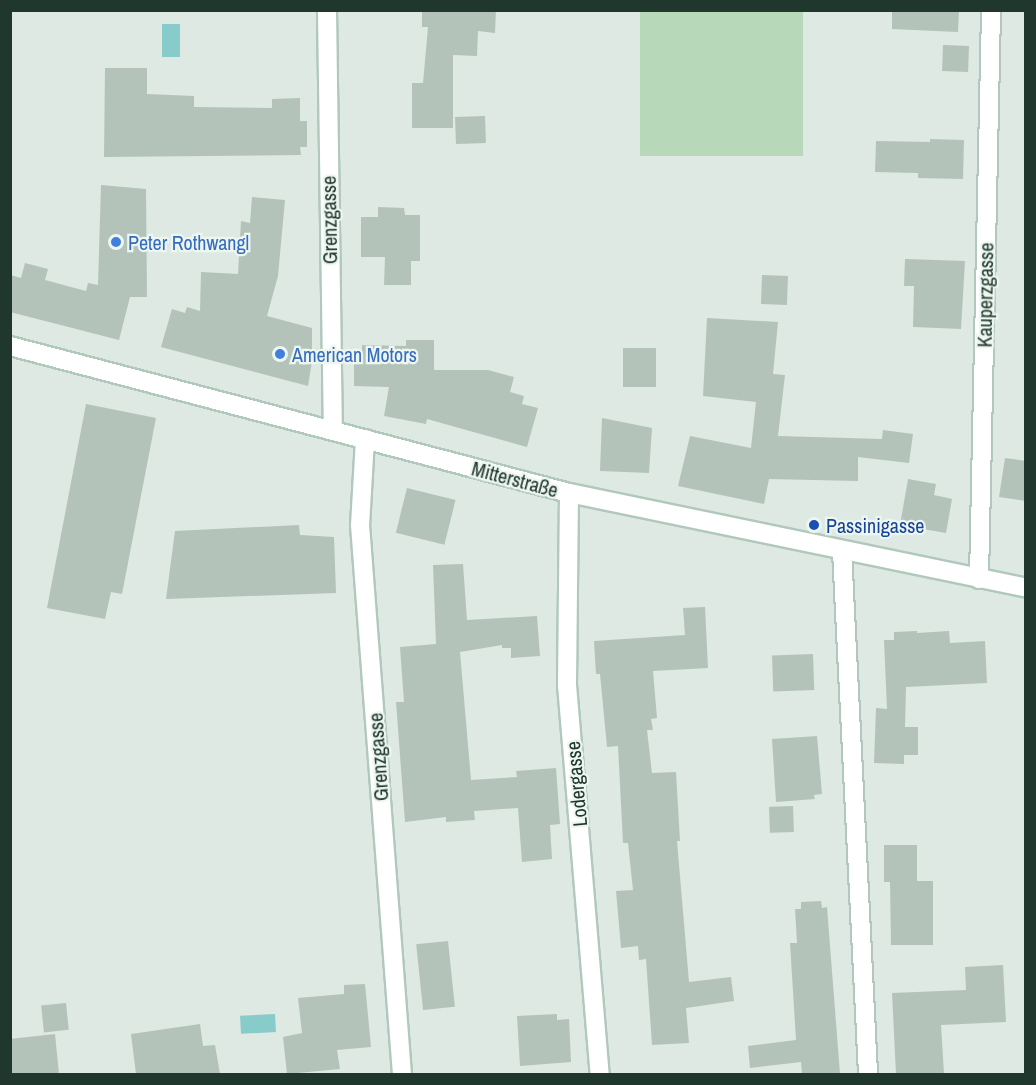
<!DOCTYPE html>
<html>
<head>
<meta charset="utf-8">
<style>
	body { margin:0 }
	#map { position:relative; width:1036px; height:1085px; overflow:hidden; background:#dde9e2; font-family:"Archivo Narrow",sans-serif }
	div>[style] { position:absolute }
	.green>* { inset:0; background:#b7d9ba; transform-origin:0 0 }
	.water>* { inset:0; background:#87cccb; transform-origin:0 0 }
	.building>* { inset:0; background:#b3c3ba; transform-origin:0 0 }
	.roads { filter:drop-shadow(2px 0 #b1c8bc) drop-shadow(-2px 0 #b1c8bc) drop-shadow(0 2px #b1c8bc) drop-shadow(0 -2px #b1c8bc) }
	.street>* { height:18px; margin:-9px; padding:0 9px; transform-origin:9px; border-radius:9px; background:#fff }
	.secondary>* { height:18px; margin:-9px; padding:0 9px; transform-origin:9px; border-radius:9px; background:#fff }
	.dots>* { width:16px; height:16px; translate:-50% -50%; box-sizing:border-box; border:3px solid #edf6f0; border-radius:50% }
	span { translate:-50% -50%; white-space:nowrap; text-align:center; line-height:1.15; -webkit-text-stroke:4.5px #edf6f0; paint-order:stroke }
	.street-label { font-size:20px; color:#20372d }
	.shop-label { font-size:20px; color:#366cbe }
	.left { translate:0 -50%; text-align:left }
	.transit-label { font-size:20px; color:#164399 }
	.frame { position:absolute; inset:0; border:12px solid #20372d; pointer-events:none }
</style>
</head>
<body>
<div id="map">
	<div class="green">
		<i style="left:640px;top:11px;width:163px;height:145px"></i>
	</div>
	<div class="water">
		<i style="left:162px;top:24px;width:18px;height:33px"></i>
		<i style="left:275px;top:1014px;width:18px;height:35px;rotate:87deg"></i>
	</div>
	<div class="building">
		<i style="clip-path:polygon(422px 10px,496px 10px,495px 33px,478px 31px,477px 56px,453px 55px,453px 128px,412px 128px,412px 83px,423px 83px,428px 27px,422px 27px)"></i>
		<i style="clip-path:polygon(892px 10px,959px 10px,958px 32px,892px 29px)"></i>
		<i style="left:943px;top:45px;width:26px;height:26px;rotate:2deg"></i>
		<i style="clip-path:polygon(105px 68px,147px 68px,147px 94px,194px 96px,194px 107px,272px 108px,272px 99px,300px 98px,300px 121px,307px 121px,307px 147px,300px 147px,301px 155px,104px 157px)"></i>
		<i style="left:485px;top:116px;width:27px;height:30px;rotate:88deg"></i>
		<i style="clip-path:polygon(930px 139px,964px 140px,963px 179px,918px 178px,918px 173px,875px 172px,876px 141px,930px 142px)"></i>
		<i style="clip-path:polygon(101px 185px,146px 189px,147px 297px,130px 297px,119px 340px,10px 312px,10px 275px,21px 278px,25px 263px,48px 269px,45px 280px,86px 291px,88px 283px,98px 285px)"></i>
		<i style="clip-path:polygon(252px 197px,285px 200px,278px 276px,267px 316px,312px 328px,312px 361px,308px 386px,161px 347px,172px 309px,185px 313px,187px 307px,200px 311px,201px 272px,238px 274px,241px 221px,250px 223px)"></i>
		<i style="clip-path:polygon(378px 207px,404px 208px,405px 215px,420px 215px,420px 261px,411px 261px,411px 285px,384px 285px,385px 257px,361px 257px,361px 217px,378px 217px)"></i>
		<i style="clip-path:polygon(905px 259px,965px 261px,961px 329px,913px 327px,914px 286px,904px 286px)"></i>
		<i style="left:762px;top:275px;width:26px;height:29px;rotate:2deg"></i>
		<i style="clip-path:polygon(707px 318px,778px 322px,773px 374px,785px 375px,778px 436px,882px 439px,883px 430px,913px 434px,909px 463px,858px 457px,858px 481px,769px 479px,764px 504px,678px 486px,690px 436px,751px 448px,756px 402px,703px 396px)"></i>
		<i style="clip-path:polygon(406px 340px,434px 340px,434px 370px,488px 370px,514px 377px,510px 392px,524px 396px,522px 404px,538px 408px,527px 447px,427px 419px,426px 424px,384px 416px,389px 387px,354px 386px,354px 364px,362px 364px,362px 345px,406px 346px)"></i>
		<i style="left:623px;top:348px;width:33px;height:39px"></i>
		<i style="clip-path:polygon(86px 404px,156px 418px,122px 594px,111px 592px,105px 619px,47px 608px)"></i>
		<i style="clip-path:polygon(602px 418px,652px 428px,649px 473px,600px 471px)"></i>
		<i style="clip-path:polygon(1005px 458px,1026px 461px,1026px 501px,999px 497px)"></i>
		<i style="clip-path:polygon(908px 479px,936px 484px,934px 495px,952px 499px,946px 533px,900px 525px)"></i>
		<i style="left:407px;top:488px;width:50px;height:46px;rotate:14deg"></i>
		<i style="clip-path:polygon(299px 525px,300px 535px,334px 537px,336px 593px,166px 599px,175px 531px)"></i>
		<i style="clip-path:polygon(463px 564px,467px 620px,537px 616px,540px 656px,511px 658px,511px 648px,502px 648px,502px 645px,460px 652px,471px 780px,517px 777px,516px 771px,556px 768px,560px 824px,550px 825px,552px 859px,522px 862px,518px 808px,474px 811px,475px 820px,446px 822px,446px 817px,405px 822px,396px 702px,404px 702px,400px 647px,436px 644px,433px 565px)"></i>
		<i style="clip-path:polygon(705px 607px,708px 668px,653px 671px,657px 718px,651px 719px,653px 730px,647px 730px,652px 773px,676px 772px,680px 841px,677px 841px,689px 982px,731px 977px,734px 1001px,686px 1008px,689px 1043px,652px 1045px,646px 959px,639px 960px,638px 946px,621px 948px,616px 891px,633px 890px,628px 843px,623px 843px,618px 746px,607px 747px,600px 674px,596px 674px,594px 641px,685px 635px,683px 608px)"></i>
		<i style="clip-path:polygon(917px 631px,917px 633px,949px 631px,950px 643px,985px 641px,987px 683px,906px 687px,905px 727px,918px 727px,918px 755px,904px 755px,904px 764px,874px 763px,876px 708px,887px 709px,884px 640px,894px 640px,894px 632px)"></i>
		<i style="left:813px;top:654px;width:36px;height:41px;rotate:88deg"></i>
		<i style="clip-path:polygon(817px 736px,822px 794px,814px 795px,815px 799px,776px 802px,772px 739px)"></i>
		<i style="left:793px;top:806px;width:26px;height:24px;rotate:88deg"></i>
		<i style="clip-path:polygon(884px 845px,917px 845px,917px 881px,933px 881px,933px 945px,891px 945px,890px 882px,884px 882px)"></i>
		<i style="clip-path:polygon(821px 901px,822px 908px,827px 907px,840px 1074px,802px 1074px,801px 1062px,750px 1068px,748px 1046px,796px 1040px,790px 943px,797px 943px,795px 909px,801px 909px,801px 902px)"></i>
		<i style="left:448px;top:941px;width:66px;height:32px;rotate:84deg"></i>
		<i style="clip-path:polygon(1003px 965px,1006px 1022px,941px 1025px,944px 1074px,896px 1074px,892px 993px,966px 990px,965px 967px)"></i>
		<i style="clip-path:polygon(365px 984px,371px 1047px,337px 1050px,340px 1069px,287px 1074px,283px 1037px,302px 1033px,298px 998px,344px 994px,344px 985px)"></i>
		<i style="left:66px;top:1003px;width:27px;height:25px;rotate:84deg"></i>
		<i style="clip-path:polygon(557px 1014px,557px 1020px,569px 1019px,571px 1062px,520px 1066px,517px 1016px)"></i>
		<i style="clip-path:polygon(200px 1024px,203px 1046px,215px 1045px,220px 1074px,136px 1074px,131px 1034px)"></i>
		<i style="clip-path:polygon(55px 1034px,59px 1074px,10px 1074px,10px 1039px)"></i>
	</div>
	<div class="roads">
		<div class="street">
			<i style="left:327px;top:10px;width:420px;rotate:89.2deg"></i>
			<i style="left:365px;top:439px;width:86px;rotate:93.3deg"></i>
			<i style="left:360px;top:525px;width:551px;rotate:85.63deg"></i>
			<i style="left:569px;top:493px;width:192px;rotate:90.6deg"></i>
			<i style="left:567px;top:685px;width:390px;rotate:85.2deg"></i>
			<i style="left:842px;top:551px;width:524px;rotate:87.15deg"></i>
			<i style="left:979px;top:579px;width:569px;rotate:-88.79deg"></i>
		</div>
		<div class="secondary">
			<i style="left:10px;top:346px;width:578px;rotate:14.73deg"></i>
			<i style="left:569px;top:493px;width:467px;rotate:11.7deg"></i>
		</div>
	</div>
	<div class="dots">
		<i style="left:116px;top:242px;background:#3f7fe0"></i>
		<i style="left:280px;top:354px;background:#3f7fe0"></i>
		<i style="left:814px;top:525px;background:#1a4fb4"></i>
	</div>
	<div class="street-label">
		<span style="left:329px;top:220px;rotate:-91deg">Grenzgasse</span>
		<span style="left:985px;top:295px;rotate:-89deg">Kauperzgasse</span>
		<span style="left:515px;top:479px;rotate:15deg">Mitterstraße</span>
		<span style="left:378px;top:757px;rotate:-94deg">Grenzgasse</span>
		<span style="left:576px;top:784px;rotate:-95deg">Lodergasse</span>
	</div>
	<div class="shop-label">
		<span class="left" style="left:128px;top:242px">Peter Rothwangl</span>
		<span class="left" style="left:292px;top:354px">American Motors</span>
	</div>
	<div class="transit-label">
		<span class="left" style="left:826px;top:525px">Passinigasse</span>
	</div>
	<div class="frame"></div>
</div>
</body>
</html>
